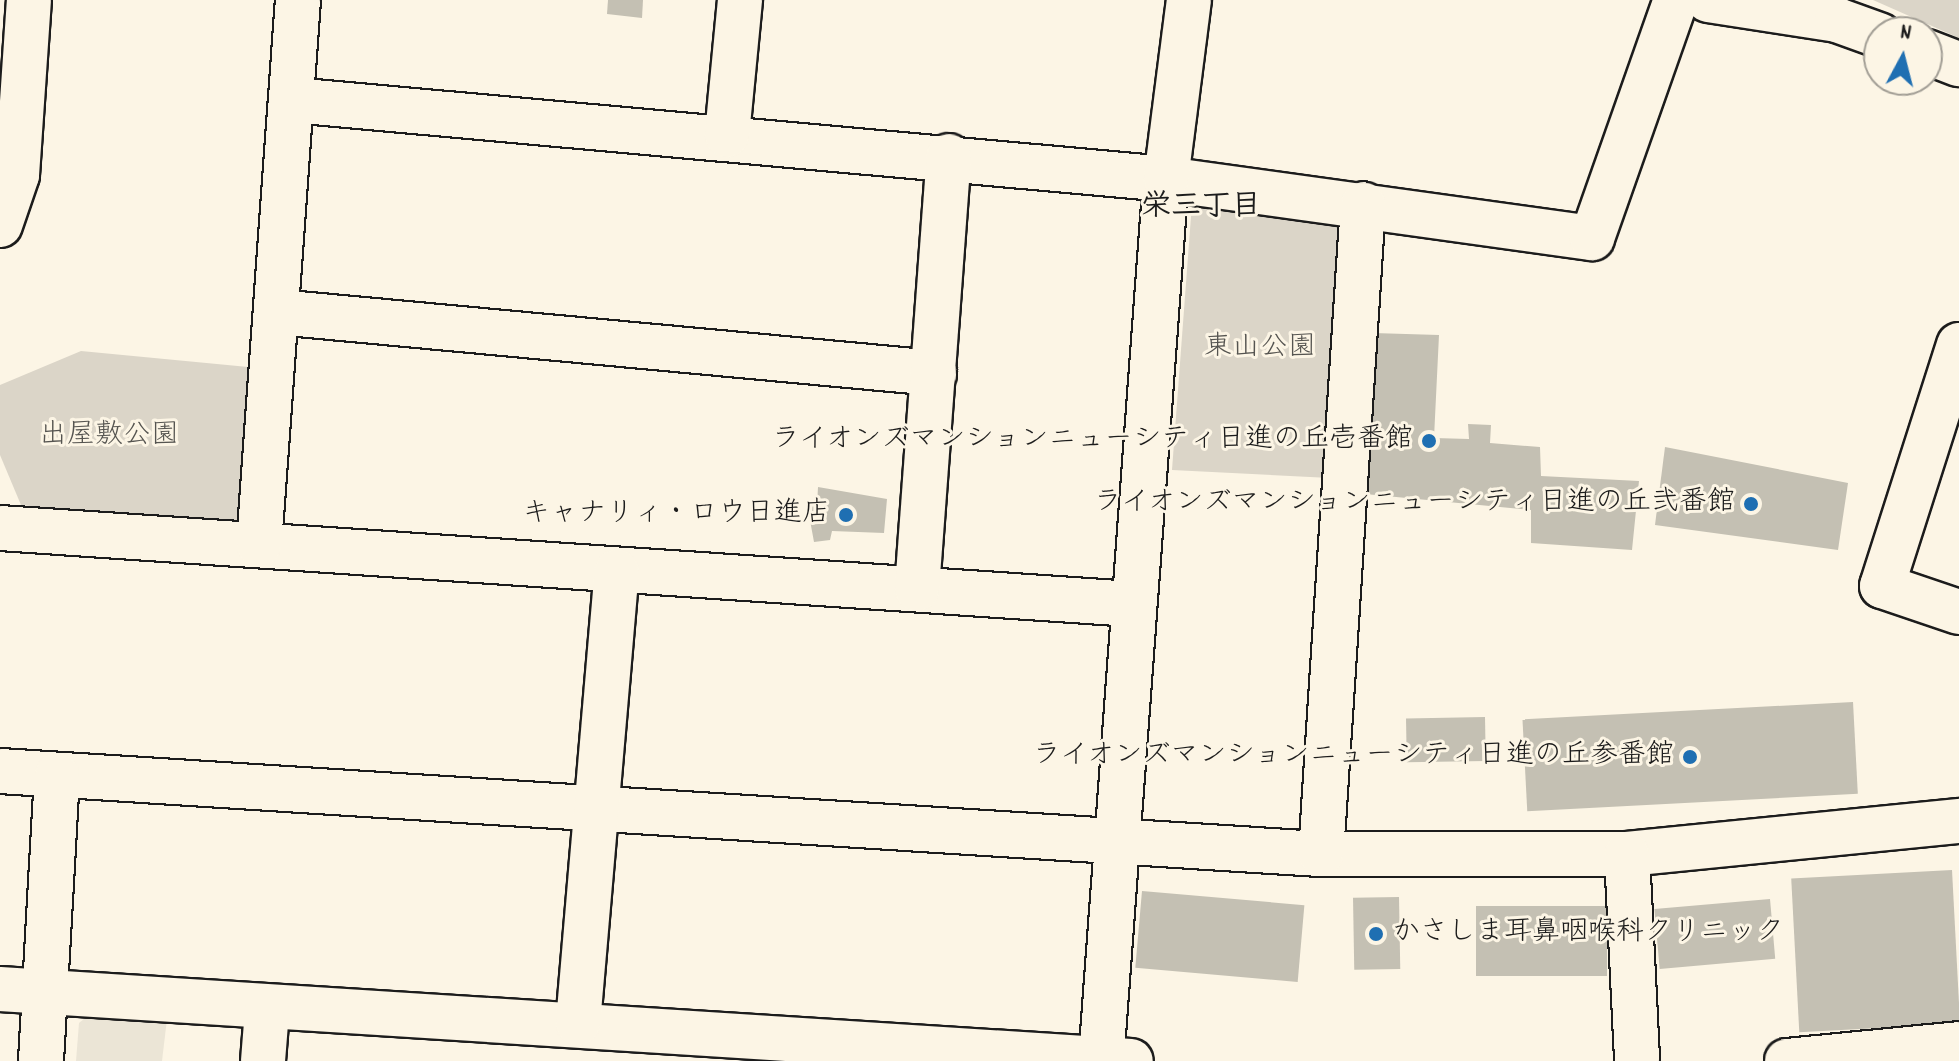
<!DOCTYPE html>
<html>
<head>
<meta charset="utf-8">
<style>
	body { margin:0 }
	#map { position:relative; width:1959px; height:1061px; overflow:hidden; background:#fcf5e5; font-family:Dekko,"Klee One",sans-serif }
	div>[style] { position:absolute }
	.built>* { inset:0; background:#ebe5d6 }
	.green>* { inset:0; background:#dbd5c8 }
	.building>* { inset:0; background:#c4c0b3; transform-origin:0 0 }
	.roads { filter:drop-shadow(2px 0 #1c1c1c) drop-shadow(-2px 0 #1c1c1c) drop-shadow(0 2px #1c1c1c) drop-shadow(0 -2px #1c1c1c) }
	.minor>* { height:44px; margin:-22px; padding:0 22px; transform-origin:22px; border-radius:22px; background:#fcf5e5 }
	.dots>* { width:22px; height:22px; translate:-50% -50%; box-sizing:border-box; border:4px solid #fcf5e5; border-radius:50% }
	span { translate:-50% -50%; white-space:nowrap; text-align:center; line-height:1.15; -webkit-text-stroke:6px #fcf5e5; paint-order:stroke }
	.park-label { font-size:28px; color:#555450 }
	.poi-label { font-size:28px; color:#1c1c1c }
	.right { translate:-100% -50%; text-align:right }
	.left { translate:0 -50%; text-align:left }
	.neighbourhood-label { font-size:30px; color:#1c1c1c; font-weight:700 }
	.north { position:absolute; left:1863px; top:16px; width:80px; height:80px; box-sizing:border-box; background:#fcf5e5; border:2px solid #a29e95; border-radius:50%; rotate:7deg; font-size:22px; font-weight:700; line-height:32px; text-align:center; color:#1c1c1c }
	.north::after { content:''; display:block; margin:auto; width:28px; height:36px; background:#1f6fb2; clip-path:polygon(50% 0,100% 100%,50% 72%,0 100%) }
</style>
</head>
<body>
<div id="map">
	<div class="built">
		<i style="clip-path:polygon(90px 1014px,167px 1019px,162px 1061px,76px 1061px,79px 1023px)"></i>
	</div>
	<div class="green">
		<i style="clip-path:polygon(1870px 0,1959px 0,1959px 38px,1873px 0)"></i>
		<i style="clip-path:polygon(1192px 203px,1333px 213px,1348px 228px,1330px 478px,1172px 470px)"></i>
		<i style="clip-path:polygon(81px 351px,259px 368px,238px 530px,21px 505px,0 455px,0 385px)"></i>
	</div>
	<div class="building">
		<i style="clip-path:polygon(608px 0,643px 0,642px 18px,607px 14px)"></i>
		<i style="clip-path:polygon(1373px 333px,1439px 335px,1434px 438px,1469px 439px,1468px 424px,1491px 425px,1490px 443px,1540px 447px,1541px 476px,1639px 481px,1632px 550px,1531px 543px,1531px 510px,1365px 494px)"></i>
		<i style="clip-path:polygon(1665px 447px,1848px 483px,1838px 550px,1655px 525px)"></i>
		<i style="clip-path:polygon(818px 487px,887px 499px,884px 533px,832px 531px,830px 540px,814px 542px,807px 504px,817px 506px)"></i>
		<i style="left:1853px;top:702px;width:92px;height:331px;rotate:87deg"></i>
		<i style="left:1485px;top:717px;width:44px;height:79px;rotate:89deg"></i>
		<i style="left:1952px;top:870px;width:154px;height:161px;rotate:87deg"></i>
		<i style="left:1142px;top:891px;width:163px;height:77px;rotate:5deg"></i>
		<i style="left:1399px;top:897px;width:72px;height:46px;rotate:89deg"></i>
		<i style="left:1770px;top:899px;width:60px;height:116px;rotate:85deg"></i>
		<i style="left:1476px;top:906px;width:131px;height:70px"></i>
	</div>
	<div class="roads">
		<div class="minor">
			<i style="left:1708px;top:0;width:131px;rotate:8.8deg"></i>
			<i style="left:1837px;top:20px;width:45px;rotate:19.7deg"></i>
			<i style="left:1927px;top:52px;width:34px;rotate:21deg"></i>
			<i style="left:292px;top:100px;width:878px;rotate:5.16deg"></i>
			<i style="left:1166px;top:179px;width:430px;rotate:7.9deg"></i>
			<i style="left:1592px;top:238px;width:252px;rotate:-70.6deg"></i>
			<i style="left:727px;top:135px;width:136px;rotate:-84.5deg"></i>
			<i style="left:0;top:225px;width:53px;rotate:-71.2deg"></i>
			<i style="left:17px;top:175px;width:175px;rotate:-86.1deg"></i>
			<i style="left:277px;top:312px;width:660px;rotate:5.3deg"></i>
			<i style="left:1959px;top:345px;width:253px;rotate:107.7deg"></i>
			<i style="left:1882px;top:586px;width:81px;rotate:18.7deg"></i>
			<i style="left:0;top:528px;width:1134px;rotate:3.84deg"></i>
			<i style="left:259px;top:545px;width:546px;rotate:-85.91deg"></i>
			<i style="left:917px;top:589px;width:434px;rotate:-85.8deg"></i>
			<i style="left:0;top:771px;width:1324px;rotate:3.6deg"></i>
			<i style="left:1321px;top:854px;width:306px"></i>
			<i style="left:1627px;top:854px;width:334px;rotate:-5.7deg"></i>
			<i style="left:1321px;top:854px;width:651px;rotate:-86.3deg"></i>
			<i style="left:1627px;top:854px;width:207px;rotate:87.2deg"></i>
			<i style="left:0;top:989px;width:1133px;rotate:3.64deg"></i>
			<i style="left:578px;top:1023px;width:453px;rotate:-85.1deg"></i>
			<i style="left:41px;top:1061px;width:286px;rotate:-86.8deg"></i>
			<i style="left:263px;top:1061px;width:51px;rotate:-85.5deg"></i>
			<i style="left:1101px;top:1061px;width:884px;rotate:-85.79deg"></i>
			<i style="left:1166px;top:179px;width:180px;rotate:-82.7deg"></i>
			<i style="left:1787px;top:1061px;width:173px;rotate:-5.6deg"></i>
		</div>
	</div>
	<div class="dots">
		<i style="left:1429px;top:441px;background:#1f6fb2"></i>
		<i style="left:1751px;top:504px;background:#1f6fb2"></i>
		<i style="left:846px;top:515px;background:#1f6fb2"></i>
		<i style="left:1690px;top:757px;background:#1f6fb2"></i>
		<i style="left:1376px;top:934px;background:#1f6fb2"></i>
	</div>
	<div class="park-label">
		<span style="left:1260px;top:349px">東山公園</span>
		<span style="left:109px;top:437px">出屋敷公園</span>
	</div>
	<div class="poi-label">
		<span class="right" style="left:1413px;top:441px">ライオンズマンションニューシティ日進の丘壱番館</span>
		<span class="right" style="left:1735px;top:504px">ライオンズマンションニューシティ日進の丘弐番館</span>
		<span class="right" style="left:830px;top:515px">キャナリィ・ロウ日進店</span>
		<span class="right" style="left:1674px;top:757px">ライオンズマンションニューシティ日進の丘参番館</span>
		<span class="left" style="left:1392px;top:934px">かさしま耳鼻咽喉科クリニック</span>
	</div>
	<div class="neighbourhood-label">
		<span style="left:1201px;top:209px">栄三丁目</span>
	</div>
	<div class="north">N</div>
</div>
</body>
</html>
